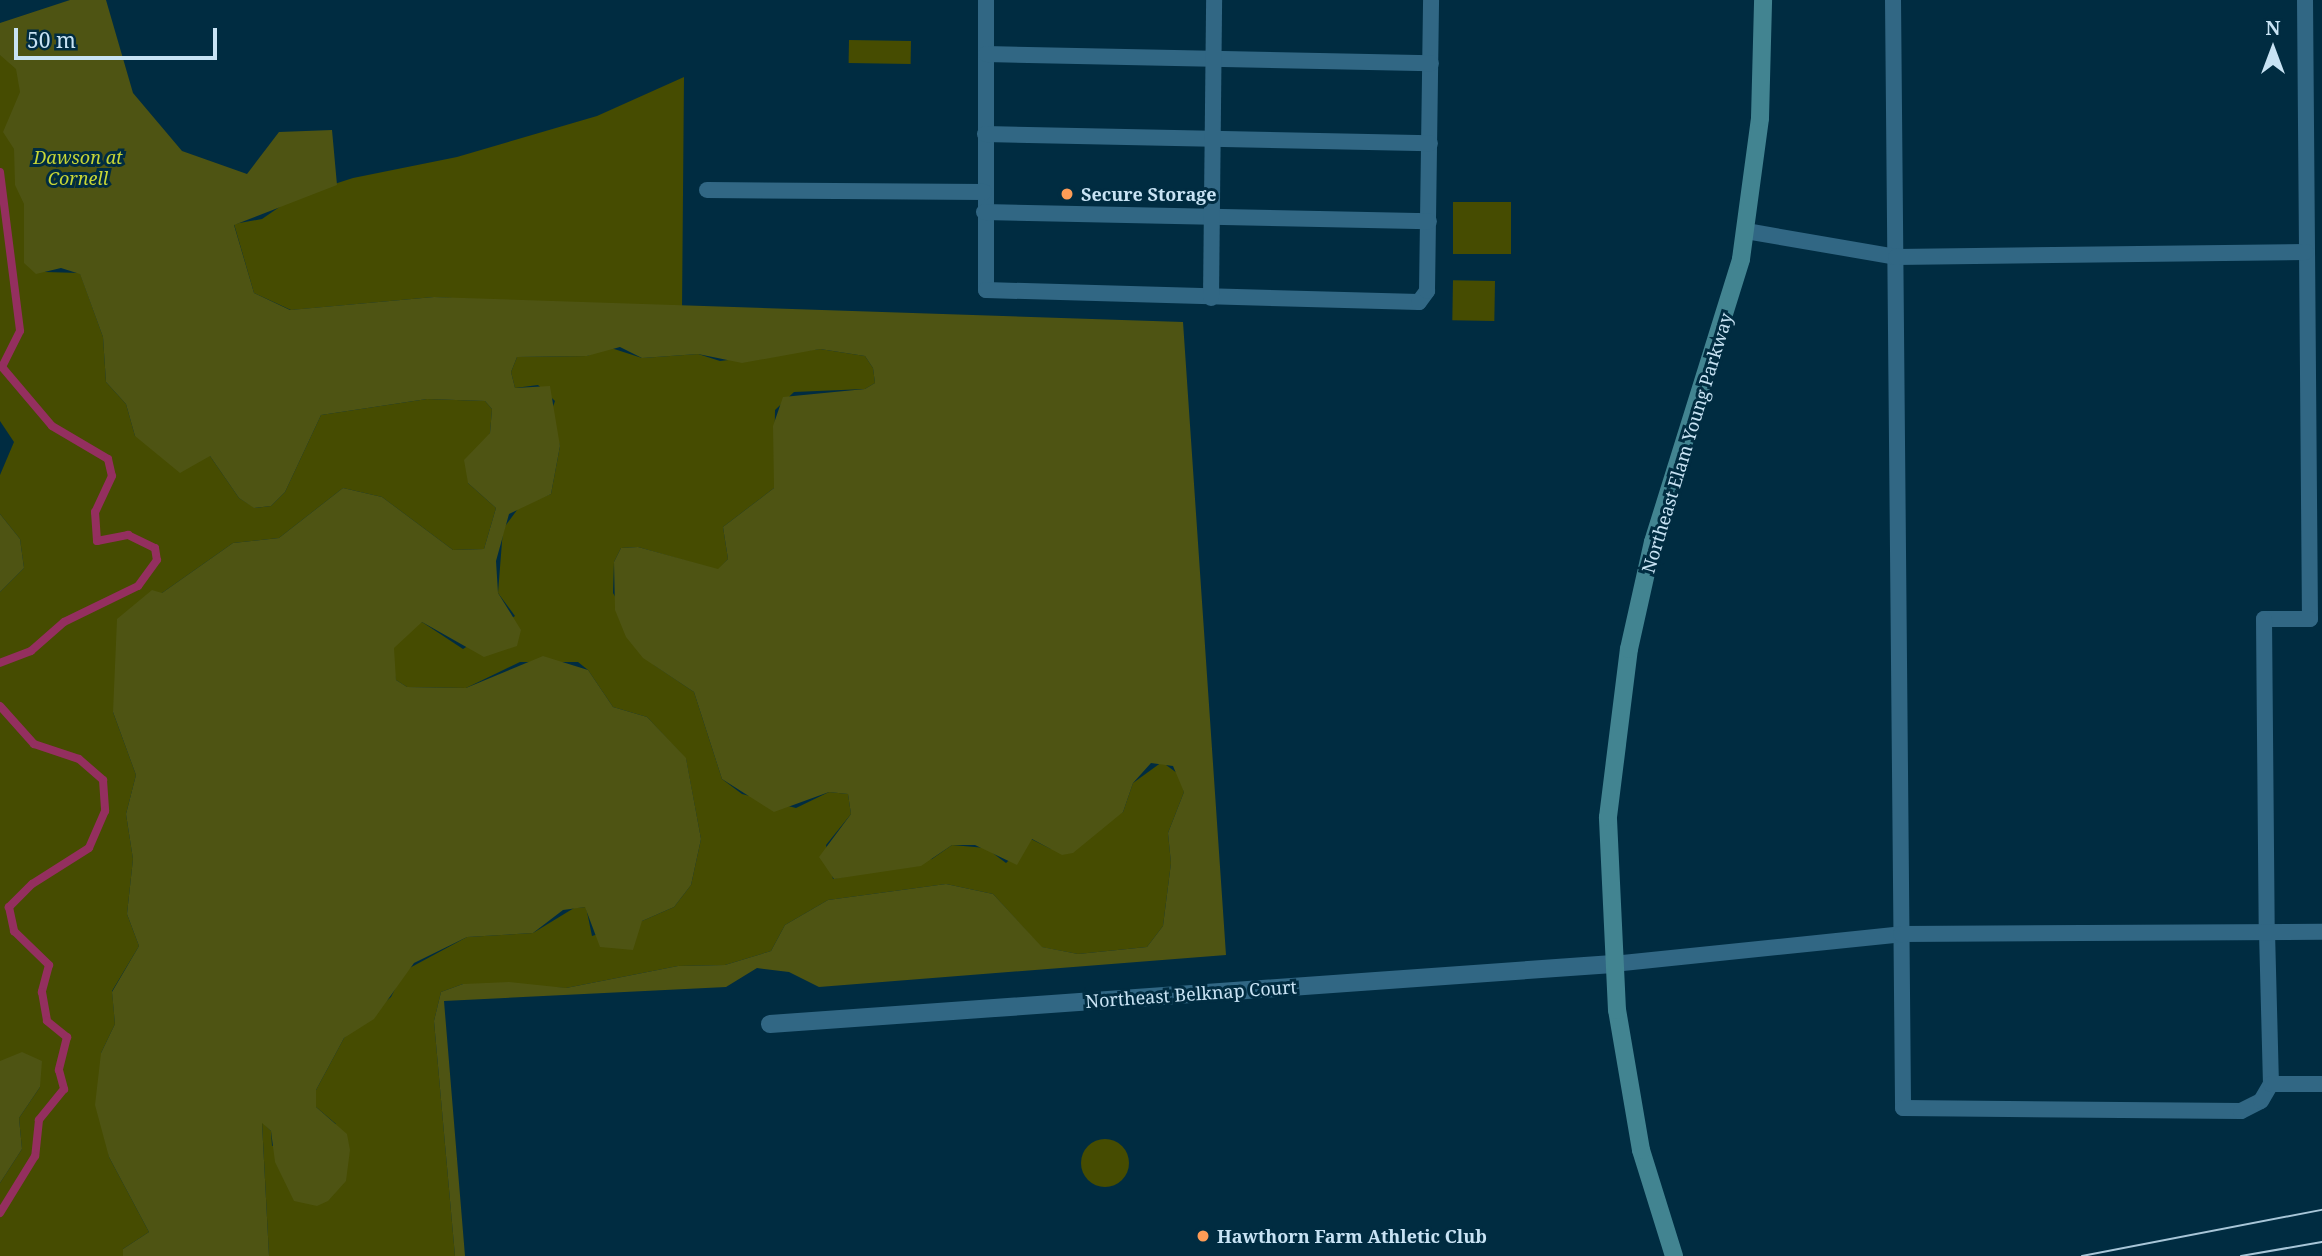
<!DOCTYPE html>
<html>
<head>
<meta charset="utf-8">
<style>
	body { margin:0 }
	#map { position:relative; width:2322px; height:1256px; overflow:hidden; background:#002c41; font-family:"Noto Serif",serif }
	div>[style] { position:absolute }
	.green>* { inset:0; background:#464c01; transform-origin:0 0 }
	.round { border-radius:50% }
	.forest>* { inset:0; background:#4e5413 }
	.stream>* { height:8px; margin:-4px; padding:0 4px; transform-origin:4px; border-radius:4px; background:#942f5f }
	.lane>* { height:16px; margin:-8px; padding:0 8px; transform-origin:8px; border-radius:8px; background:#316784 }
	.street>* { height:18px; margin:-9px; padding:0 9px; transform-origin:9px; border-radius:9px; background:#316784 }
	.secondary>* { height:18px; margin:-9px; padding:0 9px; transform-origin:9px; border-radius:9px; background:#428491 }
	.tram>* { height:2px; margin:-1px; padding:0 1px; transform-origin:1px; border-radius:1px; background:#a8c6d8 }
	.dots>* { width:19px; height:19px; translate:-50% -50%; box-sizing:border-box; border:4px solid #002c41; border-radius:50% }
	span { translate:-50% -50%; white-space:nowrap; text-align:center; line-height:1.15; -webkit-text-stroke:6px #002c41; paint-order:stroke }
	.park-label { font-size:18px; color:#c7d636; font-style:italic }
	.poi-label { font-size:18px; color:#c8e3f4; font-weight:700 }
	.left { translate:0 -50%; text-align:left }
	.street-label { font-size:18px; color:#c8e3f4 }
	.north { position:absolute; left:2238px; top:14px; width:70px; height:70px; -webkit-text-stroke:5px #002c41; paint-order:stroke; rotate:0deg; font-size:19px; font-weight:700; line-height:28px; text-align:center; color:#c8e3f4 }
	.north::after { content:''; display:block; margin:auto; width:24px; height:32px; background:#c8e3f4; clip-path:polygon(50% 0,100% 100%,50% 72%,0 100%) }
	.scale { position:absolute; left:14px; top:28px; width:203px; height:32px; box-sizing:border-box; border:4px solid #c8e3f4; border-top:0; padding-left:9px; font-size:21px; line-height:24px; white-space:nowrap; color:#c8e3f4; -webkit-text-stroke:5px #002c41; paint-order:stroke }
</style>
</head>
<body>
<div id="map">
	<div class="green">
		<i style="left:849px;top:40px;width:62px;height:23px;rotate:1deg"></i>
		<i style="clip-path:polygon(0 55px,22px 59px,45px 272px,80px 273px,103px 337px,106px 382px,126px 404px,135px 436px,210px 456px,239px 498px,255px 508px,271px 506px,285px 492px,321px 415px,427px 399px,485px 401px,492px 409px,490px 433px,468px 483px,496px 508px,484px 549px,453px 550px,382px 497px,343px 488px,279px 538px,233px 543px,162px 593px,113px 712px,136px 775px,126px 814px,133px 859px,127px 914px,139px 946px,112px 991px,115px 1024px,101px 1053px,109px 1157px,149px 1232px,123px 1249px,123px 1256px,0 1256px,0 1183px,22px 1149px,19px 1118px,40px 1087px,0 1061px,0 592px,24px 568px,20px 539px,0 514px,0 475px,14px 442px,0 421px)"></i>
		<i style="clip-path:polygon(684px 77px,682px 310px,434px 297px,291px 310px,254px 293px,234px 224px,262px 219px,294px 197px,353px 178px,457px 157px,597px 116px)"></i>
		<i style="left:1453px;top:202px;width:58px;height:52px"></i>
		<i style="left:1495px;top:281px;width:40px;height:42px;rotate:91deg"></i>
		<i style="clip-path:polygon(608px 347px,642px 358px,698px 354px,720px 361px,820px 349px,865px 356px,873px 368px,875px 383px,865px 389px,794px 392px,775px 410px,774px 488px,723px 527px,728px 559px,718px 570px,638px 547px,621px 548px,614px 562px,613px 593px,654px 665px,694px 692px,722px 779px,742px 794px,796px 808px,829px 792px,848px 794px,851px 814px,826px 845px,833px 879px,932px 859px,952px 845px,986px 848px,1006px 863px,1031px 839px,1051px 849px,1123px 812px,1133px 783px,1162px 762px,1181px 776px,1184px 792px,1168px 833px,1171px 863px,1163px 926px,1147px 947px,1078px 954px,1041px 947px,993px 894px,946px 884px,828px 900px,785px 925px,771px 951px,725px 965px,678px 966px,566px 988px,463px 984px,441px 992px,434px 1021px,455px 1256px,269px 1256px,262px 1122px,271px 1131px,272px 1146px,336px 1124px,316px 1107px,316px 1090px,344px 1038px,391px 997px,404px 971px,467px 937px,533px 933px,574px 908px,586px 907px,592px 936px,642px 921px,674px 907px,691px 885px,701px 839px,686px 759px,647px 717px,613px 707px,588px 670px,578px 662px,520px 662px,466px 688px,407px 687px,396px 680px,392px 664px,393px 648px,411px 626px,422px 622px,463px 649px,515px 616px,498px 593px,503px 529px,520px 506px,551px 494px,560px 446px,550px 415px,555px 401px,538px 385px,515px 388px,511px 372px,517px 357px,587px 356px)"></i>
		<i class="round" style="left:1081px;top:1139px;width:48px;height:48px"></i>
	</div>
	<div class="forest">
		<i style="clip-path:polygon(70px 0,106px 0,133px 93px,182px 151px,247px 174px,279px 132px,332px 130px,337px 185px,234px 225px,254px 293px,290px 310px,434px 297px,1183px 322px,1226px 955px,819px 987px,789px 972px,757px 968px,726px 987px,444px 1001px,465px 1256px,455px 1256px,434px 1021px,441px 992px,463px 984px,509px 982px,566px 988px,678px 966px,725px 965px,771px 951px,785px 925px,828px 900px,946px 884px,993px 894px,1042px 947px,1078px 954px,1147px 947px,1163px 926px,1171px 863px,1168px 833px,1184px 792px,1173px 766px,1151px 763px,1133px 783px,1123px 812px,1073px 853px,1062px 855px,1032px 839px,1017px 865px,975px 845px,952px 845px,921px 866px,834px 879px,819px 857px,851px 814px,848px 794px,829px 792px,774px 812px,722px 779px,694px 692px,643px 658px,626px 637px,615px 610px,614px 562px,621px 548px,638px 547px,718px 569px,728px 559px,723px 527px,774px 488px,773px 426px,783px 397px,865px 389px,875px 383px,873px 368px,865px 356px,820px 349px,742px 363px,698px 354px,642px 358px,620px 347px,587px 356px,517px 357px,511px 372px,515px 388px,550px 386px,560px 446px,551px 494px,509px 514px,496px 561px,498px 593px,521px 630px,517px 646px,484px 657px,422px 622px,394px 648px,396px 680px,407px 687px,466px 688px,543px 656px,588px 670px,613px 707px,647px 717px,686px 758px,701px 839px,691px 885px,674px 907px,642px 921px,633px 950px,600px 947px,585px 907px,563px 910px,533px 933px,467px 937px,414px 963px,374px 1019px,344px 1038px,316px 1090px,316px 1107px,347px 1134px,350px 1150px,346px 1181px,328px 1201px,317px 1206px,294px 1201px,275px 1162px,271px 1131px,262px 1123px,269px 1256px,123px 1256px,123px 1249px,149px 1232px,109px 1157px,95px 1105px,101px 1053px,115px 1024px,112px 992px,139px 946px,127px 914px,133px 859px,126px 814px,136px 775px,113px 712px,117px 619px,152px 590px,162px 593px,233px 543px,279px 538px,343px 488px,382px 497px,453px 550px,484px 549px,496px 508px,468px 483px,464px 460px,490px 433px,492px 409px,485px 401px,427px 399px,321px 415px,285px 492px,271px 506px,254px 508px,239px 498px,210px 456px,180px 473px,135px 436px,126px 404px,106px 382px,103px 337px,80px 274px,61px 268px,36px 274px,24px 263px,24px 204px,15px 185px,14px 149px,3px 132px,20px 92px,16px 69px,0 55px,0 23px)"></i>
		<i style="clip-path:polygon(0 514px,20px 539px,24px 568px,0 592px)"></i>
		<i style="clip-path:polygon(22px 1052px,42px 1061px,40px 1087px,19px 1118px,22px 1149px,0 1183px,0 1061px)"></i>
	</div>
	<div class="stream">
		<i style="left:0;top:172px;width:160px;rotate:82.8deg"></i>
		<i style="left:20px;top:331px;width:40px;rotate:116.6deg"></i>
		<i style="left:2px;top:367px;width:77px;rotate:49.7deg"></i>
		<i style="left:52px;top:426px;width:65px;rotate:30.5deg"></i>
		<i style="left:108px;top:459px;width:17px;rotate:77deg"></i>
		<i style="left:112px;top:476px;width:40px;rotate:115deg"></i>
		<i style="left:95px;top:512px;width:29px;rotate:86deg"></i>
		<i style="left:97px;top:541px;width:32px;rotate:-11deg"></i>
		<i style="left:128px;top:535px;width:30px;rotate:26deg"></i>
		<i style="left:155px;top:548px;width:12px;rotate:81deg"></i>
		<i style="left:157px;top:560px;width:32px;rotate:126deg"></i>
		<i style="left:138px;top:586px;width:82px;rotate:154.1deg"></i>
		<i style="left:64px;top:622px;width:44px;rotate:138.7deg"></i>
		<i style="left:31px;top:651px;width:33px;rotate:159deg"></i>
		<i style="left:0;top:706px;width:51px;rotate:48.2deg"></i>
		<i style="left:34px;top:744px;width:47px;rotate:18.4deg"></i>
		<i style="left:79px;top:759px;width:32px;rotate:41deg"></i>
		<i style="left:103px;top:780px;width:31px;rotate:86deg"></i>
		<i style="left:105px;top:811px;width:40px;rotate:113.4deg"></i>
		<i style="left:89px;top:848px;width:67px;rotate:147.7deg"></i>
		<i style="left:32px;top:884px;width:33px;rotate:135deg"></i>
		<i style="left:9px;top:907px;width:25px;rotate:78deg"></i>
		<i style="left:14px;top:931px;width:49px;rotate:44.2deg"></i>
		<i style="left:49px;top:965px;width:28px;rotate:105deg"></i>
		<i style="left:42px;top:992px;width:29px;rotate:80deg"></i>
		<i style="left:47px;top:1021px;width:26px;rotate:39deg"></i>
		<i style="left:67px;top:1037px;width:34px;rotate:104deg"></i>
		<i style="left:59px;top:1070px;width:20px;rotate:75deg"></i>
		<i style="left:64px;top:1089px;width:40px;rotate:129deg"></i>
		<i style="left:39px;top:1120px;width:36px;rotate:96deg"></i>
		<i style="left:35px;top:1156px;width:67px;rotate:121.6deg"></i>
	</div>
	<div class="lane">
		<i style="left:986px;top:0;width:290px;rotate:90deg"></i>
		<i style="left:986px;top:290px;width:433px;rotate:1.6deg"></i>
		<i style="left:1419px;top:302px;width:14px;rotate:-54deg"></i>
		<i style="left:1427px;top:291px;width:291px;rotate:-89.2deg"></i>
		<i style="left:1893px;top:0;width:1108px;rotate:89.48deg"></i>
		<i style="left:1903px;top:1108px;width:338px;rotate:0.5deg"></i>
		<i style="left:2241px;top:1111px;width:22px;rotate:-27deg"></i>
		<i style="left:2261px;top:1101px;width:20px;rotate:-60deg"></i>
		<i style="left:2305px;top:0;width:619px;rotate:89.54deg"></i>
		<i style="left:2310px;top:619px;width:46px;rotate:180deg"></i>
		<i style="left:2264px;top:619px;width:313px;rotate:89.5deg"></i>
		<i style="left:2267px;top:932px;width:152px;rotate:88.5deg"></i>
		<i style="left:2271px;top:1084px;width:51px"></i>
		<i style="left:986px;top:54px;width:445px;rotate:1.2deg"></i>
		<i style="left:985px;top:134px;width:445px;rotate:1.2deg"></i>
		<i style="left:707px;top:190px;width:277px;rotate:0.4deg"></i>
		<i style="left:984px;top:212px;width:445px;rotate:1.2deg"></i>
		<i style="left:1746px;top:231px;width:152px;rotate:9.8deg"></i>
		<i style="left:1896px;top:257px;width:410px;rotate:-0.7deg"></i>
		<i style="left:1211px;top:298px;width:298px;rotate:-89.4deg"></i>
		<i style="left:1613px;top:964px;width:290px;rotate:-5.9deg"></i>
		<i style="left:1901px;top:934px;width:421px;rotate:-0.3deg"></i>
	</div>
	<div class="street">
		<i style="left:770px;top:1024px;width:845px;rotate:-4.07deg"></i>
	</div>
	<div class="secondary">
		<i style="left:1674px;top:1256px;width:111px;rotate:-107.3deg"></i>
		<i style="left:1641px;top:1150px;width:142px;rotate:-99.7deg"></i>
		<i style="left:1617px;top:1010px;width:193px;rotate:-92.7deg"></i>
		<i style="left:1608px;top:817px;width:169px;rotate:-82.9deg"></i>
		<i style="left:1629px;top:649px;width:110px;rotate:-77.4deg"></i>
		<i style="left:1653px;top:542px;width:296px;rotate:-72.7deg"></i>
		<i style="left:1741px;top:259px;width:142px;rotate:-82.3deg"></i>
		<i style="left:1760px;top:118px;width:118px;rotate:-88.5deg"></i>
	</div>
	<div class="tram">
		<i style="left:2082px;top:1256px;width:244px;rotate:-10.9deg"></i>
		<i style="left:2241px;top:1256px;width:82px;rotate:-9.8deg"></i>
	</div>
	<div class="dots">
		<i style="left:1067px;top:194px;background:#fd9c56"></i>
		<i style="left:1203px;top:1236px;background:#fd9c56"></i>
	</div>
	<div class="park-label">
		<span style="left:78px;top:168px">Dawson at<br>Cornell</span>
	</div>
	<div class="poi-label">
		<span class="left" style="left:1081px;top:194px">Secure Storage</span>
		<span class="left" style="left:1217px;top:1236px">Hawthorn Farm Athletic Club</span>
	</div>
	<div class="street-label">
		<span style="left:1687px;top:443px;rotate:-73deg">Northeast Elam Young Parkway</span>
		<span style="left:1191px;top:994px;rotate:-4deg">Northeast Belknap Court</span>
	</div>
	<div class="north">N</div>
	<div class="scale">50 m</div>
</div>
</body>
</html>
